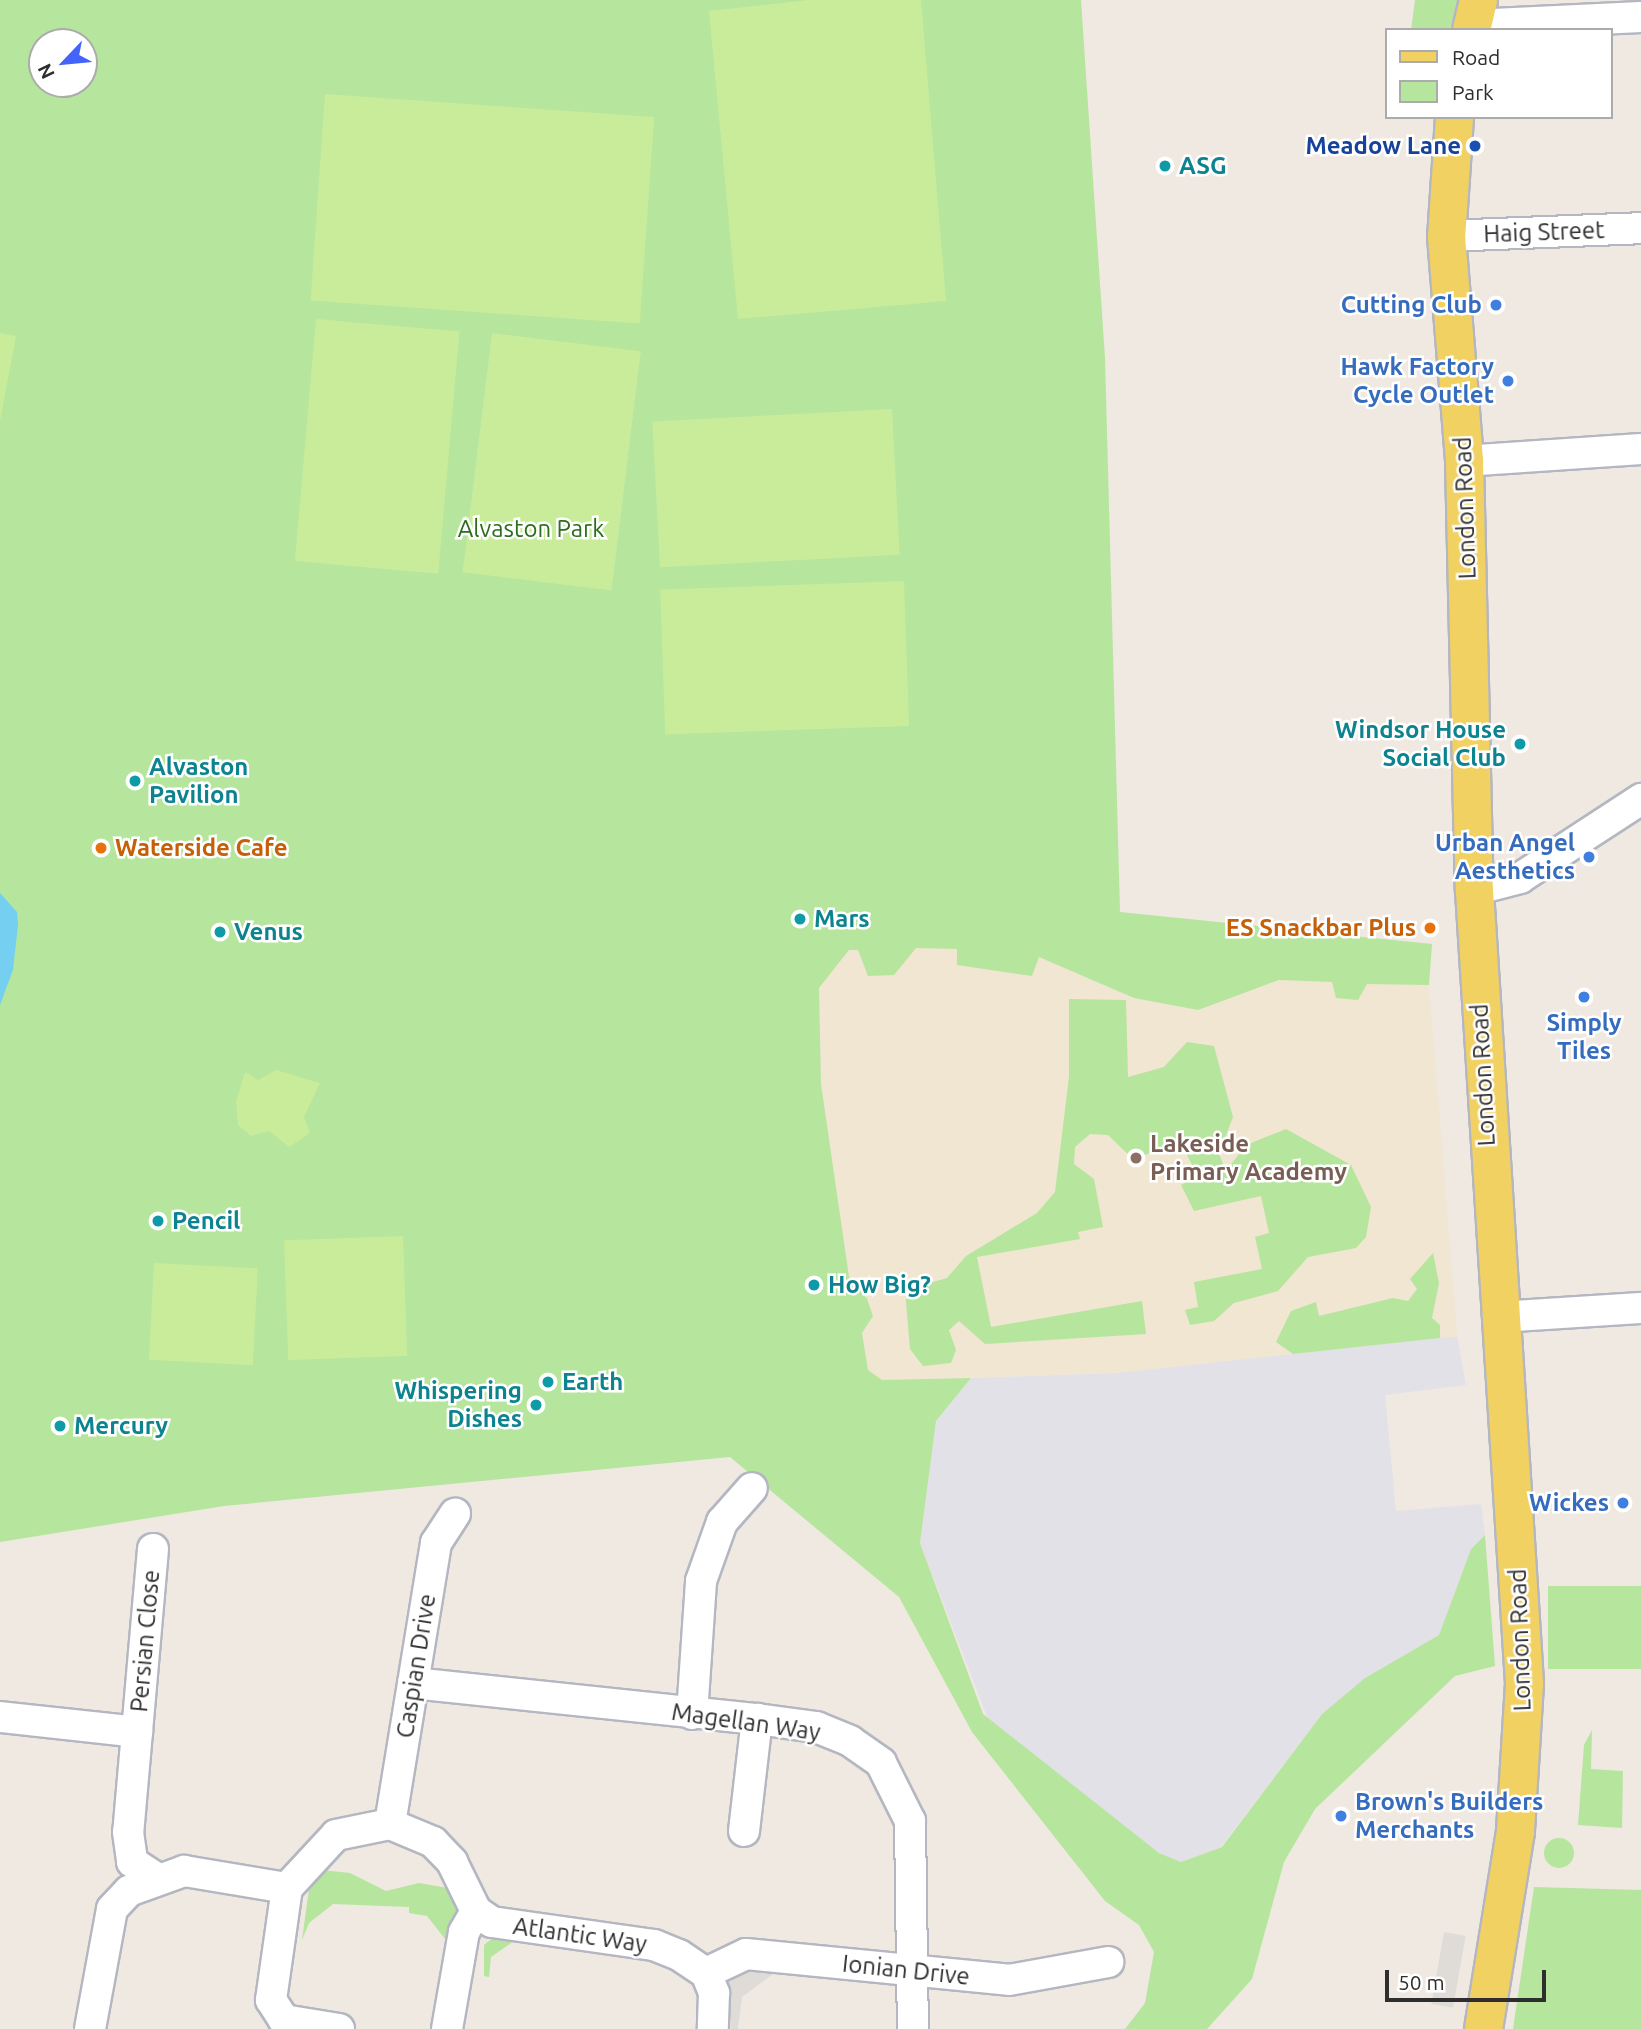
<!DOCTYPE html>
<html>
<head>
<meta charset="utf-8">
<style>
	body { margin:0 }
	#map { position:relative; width:1641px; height:2029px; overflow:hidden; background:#efe9e1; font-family:Ubuntu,sans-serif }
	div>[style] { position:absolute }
	.industrial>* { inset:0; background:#e3e1e8 }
	.education>* { inset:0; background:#f0e6d1 }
	.green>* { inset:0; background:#b6e59e; transform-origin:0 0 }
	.round { border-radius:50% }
	.pitch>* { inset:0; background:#c9ec9a; transform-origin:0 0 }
	.plaza>* { inset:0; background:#dfdcd8; transform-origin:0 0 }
	.water>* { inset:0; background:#75cff0 }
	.roads { filter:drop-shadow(2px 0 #b4b7c1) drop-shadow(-2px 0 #b4b7c1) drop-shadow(0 2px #b4b7c1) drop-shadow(0 -2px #b4b7c1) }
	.minor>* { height:30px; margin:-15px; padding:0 15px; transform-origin:15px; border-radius:15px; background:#fff }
	.major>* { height:37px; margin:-18.5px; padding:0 18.5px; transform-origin:18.5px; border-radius:18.5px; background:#f2d163 }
	.dots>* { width:19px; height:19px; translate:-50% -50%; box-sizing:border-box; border:4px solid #fff; border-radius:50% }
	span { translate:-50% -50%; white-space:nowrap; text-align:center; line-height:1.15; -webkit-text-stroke:5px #fff; paint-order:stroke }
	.transit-label { font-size:24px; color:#164399; font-weight:700 }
	.right { translate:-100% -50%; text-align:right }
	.culture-label { font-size:24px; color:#0d838f; font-weight:700 }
	.left { translate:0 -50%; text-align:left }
	.street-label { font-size:24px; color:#2e2e2e }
	.shop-label { font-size:24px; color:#366cbe; font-weight:700 }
	.park-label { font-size:24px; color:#2c6e1b }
	.food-label { font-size:24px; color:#c56008; font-weight:700 }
	.education-label { font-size:24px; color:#785e54; font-weight:700 }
	.legend { position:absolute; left:1385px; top:28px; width:228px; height:91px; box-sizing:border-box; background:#fff; border:2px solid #ababab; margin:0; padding:9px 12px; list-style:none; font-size:21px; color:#2e2e2e }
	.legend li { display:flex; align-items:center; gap:14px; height:35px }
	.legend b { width:35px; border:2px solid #ababab }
	.north { position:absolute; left:28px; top:28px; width:70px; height:70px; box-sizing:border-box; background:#fff; border:2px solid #ababab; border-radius:50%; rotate:244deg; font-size:19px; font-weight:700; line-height:28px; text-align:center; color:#2e2e2e }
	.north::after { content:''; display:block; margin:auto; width:24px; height:32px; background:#4264fb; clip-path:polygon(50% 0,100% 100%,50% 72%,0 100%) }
	.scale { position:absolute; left:1385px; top:1970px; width:161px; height:32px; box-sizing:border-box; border:4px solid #2e2e2e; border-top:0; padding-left:9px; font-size:21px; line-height:24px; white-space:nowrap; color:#2e2e2e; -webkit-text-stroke:5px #fff; paint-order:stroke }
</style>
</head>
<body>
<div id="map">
	<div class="industrial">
		<i style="clip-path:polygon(1457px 1336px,1466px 1385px,1385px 1395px,1396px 1511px,1481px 1504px,1485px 1535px,1471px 1549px,1439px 1635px,1365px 1678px,1322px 1714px,1221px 1847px,1181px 1862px,1159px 1853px,990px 1724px,920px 1543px,936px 1421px,971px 1378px,1115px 1373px)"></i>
	</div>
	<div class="education">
		<i style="clip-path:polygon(930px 947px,1033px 954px,1134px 998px,1198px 1010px,1279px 980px,1429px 985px,1457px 1336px,1115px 1373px,882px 1380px,868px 1370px,862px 1333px,873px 1316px,864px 1290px,849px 1277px,833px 1184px,821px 1084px,819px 988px,849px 950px)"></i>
	</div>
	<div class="green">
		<i style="clip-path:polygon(evenodd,0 0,1081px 0,1105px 358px,1120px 912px,1432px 944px,1429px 985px,1367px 984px,1358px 1000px,1336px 998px,1332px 982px,1279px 980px,1198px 1010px,1134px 998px,1039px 957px,1032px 976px,957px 965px,957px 949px,916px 948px,894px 975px,868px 976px,858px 950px,849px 950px,819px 988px,821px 1084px,849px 1277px,864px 1290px,873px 1316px,862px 1333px,868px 1370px,882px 1380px,971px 1378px,936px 1421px,920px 1543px,983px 1714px,1159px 1853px,1181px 1862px,1222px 1847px,1322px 1714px,1365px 1678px,1439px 1635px,1471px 1549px,1485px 1535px,1495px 1666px,1455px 1676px,1315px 1809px,1284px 1862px,1252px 1979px,1207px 2029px,1125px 2029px,1145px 2003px,1154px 1952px,1139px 1925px,1105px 1901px,972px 1732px,899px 1597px,730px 1457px,224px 1506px,0 1542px,0 0,42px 42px,84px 42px,84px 84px,42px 84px,42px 42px)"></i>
		<i style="clip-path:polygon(1415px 0,1459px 0,1450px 30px,1411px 30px)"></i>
		<i style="clip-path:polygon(1069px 999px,1126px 1000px,1128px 1077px,1164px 1067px,1187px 1042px,1214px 1046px,1233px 1117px,1219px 1154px,1226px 1171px,1246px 1145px,1286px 1129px,1351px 1165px,1371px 1207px,1366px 1237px,1356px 1248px,1308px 1257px,1278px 1291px,1234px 1303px,1214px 1321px,1190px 1325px,1185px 1310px,1198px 1307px,1194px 1282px,1262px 1269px,1255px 1237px,1269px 1233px,1261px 1196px,1194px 1211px,1181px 1185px,1198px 1176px,1179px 1140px,1134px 1160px,1108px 1135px,1090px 1134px,1075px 1147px,1074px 1164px,1094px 1179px,1103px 1227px,1078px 1232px,1080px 1239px,977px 1257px,991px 1327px,1142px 1301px,1146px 1334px,985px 1344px,959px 1321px,949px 1330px,956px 1350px,951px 1363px,923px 1366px,910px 1349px,905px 1290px,947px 1278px,966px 1256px,1037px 1213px,1055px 1192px,1069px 1077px)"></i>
		<i style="clip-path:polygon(1433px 1253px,1439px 1283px,1432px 1318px,1440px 1325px,1440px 1338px,1293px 1354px,1276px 1342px,1291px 1311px,1316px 1302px,1319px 1316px,1393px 1298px,1408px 1301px,1417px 1289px,1410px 1279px)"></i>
		<i style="left:1641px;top:1586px;width:83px;height:93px;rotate:90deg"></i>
		<i style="clip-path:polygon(1592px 1730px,1591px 1769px,1623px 1771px,1622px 1828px,1578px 1825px,1584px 1745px)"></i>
		<i class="round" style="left:1544px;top:1838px;width:30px;height:30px"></i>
		<i style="clip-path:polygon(322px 1870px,350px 1873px,386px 1891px,419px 1883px,453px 1889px,458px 1916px,453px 1961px,443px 1960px,446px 1940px,427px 1916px,409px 1913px,409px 1907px,333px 1904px,309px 1923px,302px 1940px,309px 1889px)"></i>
		<i style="clip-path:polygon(1534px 1887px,1641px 1890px,1641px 2029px,1513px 2029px)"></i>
		<i style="clip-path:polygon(501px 1931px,534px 1942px,514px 1941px,491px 1957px,489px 1977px,484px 1976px,484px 1945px)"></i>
	</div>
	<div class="pitch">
		<i style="clip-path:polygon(809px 0,921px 0,946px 301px,738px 319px,709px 11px)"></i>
		<i style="left:325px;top:94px;width:330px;height:207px;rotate:4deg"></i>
		<i style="left:316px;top:319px;width:144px;height:243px;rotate:5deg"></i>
		<i style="clip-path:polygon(0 333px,16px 336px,0 421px)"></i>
		<i style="left:492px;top:333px;width:150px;height:241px;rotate:7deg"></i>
		<i style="left:892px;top:409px;width:146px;height:240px;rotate:87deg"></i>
		<i style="left:904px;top:581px;width:145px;height:244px;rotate:88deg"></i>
		<i style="clip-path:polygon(276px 1070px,320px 1083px,304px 1117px,310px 1133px,289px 1147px,269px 1131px,251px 1136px,238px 1125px,236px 1102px,245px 1072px,258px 1080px)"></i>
		<i style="left:403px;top:1236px;width:120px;height:119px;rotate:88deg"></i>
		<i style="left:154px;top:1263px;width:104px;height:97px;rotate:3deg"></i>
	</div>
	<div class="plaza">
		<i style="left:1444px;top:1932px;width:22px;height:73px;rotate:10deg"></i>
		<i style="clip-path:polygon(735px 1965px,776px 1972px,742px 1997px,738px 2029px,731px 2029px,724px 1999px,726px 1972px)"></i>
	</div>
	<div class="water">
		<i style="clip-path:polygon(0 893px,17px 912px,18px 925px,13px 970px,0 1005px)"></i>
	</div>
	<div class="roads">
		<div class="minor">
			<i style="left:1472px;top:25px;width:169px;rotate:-2.7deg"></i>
			<i style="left:1446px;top:236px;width:195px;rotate:-2.3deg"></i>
			<i style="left:1464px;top:461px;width:177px;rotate:-3.9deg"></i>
			<i style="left:1474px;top:890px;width:48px;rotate:-14.6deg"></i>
			<i style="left:1520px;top:878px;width:145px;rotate:-33.1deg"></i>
			<i style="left:1498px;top:1317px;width:143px;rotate:-3.6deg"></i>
			<i style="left:153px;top:1549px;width:284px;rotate:95deg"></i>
			<i style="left:128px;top:1832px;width:30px;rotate:82deg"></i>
			<i style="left:132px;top:1862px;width:27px;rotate:33deg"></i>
			<i style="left:413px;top:1683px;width:346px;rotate:6deg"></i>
			<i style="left:757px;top:1719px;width:60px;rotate:7.7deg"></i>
			<i style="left:816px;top:1727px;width:37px;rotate:22deg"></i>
			<i style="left:850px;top:1741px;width:38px;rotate:35deg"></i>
			<i style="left:881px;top:1763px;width:65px;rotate:63.4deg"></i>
			<i style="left:910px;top:1821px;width:208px;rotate:89.2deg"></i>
			<i style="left:692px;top:1714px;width:133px;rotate:-86.1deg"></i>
			<i style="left:701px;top:1581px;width:63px;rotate:-70.4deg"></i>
			<i style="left:722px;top:1522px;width:45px;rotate:-48.6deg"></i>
			<i style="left:0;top:1717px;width:138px;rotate:6.2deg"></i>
			<i style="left:390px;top:1824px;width:285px;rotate:-80.7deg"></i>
			<i style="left:436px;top:1543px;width:35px;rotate:-57deg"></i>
			<i style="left:744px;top:1831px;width:113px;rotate:-83.4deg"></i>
			<i style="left:706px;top:1973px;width:44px;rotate:-25.4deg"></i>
			<i style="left:746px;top:1954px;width:264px;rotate:5.6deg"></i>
			<i style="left:1009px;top:1980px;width:101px;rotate:-10.3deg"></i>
			<i style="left:90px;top:2029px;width:122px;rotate:-79.6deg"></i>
			<i style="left:112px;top:1909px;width:25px;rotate:-47deg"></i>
			<i style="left:129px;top:1891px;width:59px;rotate:-20deg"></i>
			<i style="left:184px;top:1871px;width:104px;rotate:9.4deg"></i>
			<i style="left:339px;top:2029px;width:56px;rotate:-170.7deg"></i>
			<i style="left:284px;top:2020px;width:24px;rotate:-123deg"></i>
			<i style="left:271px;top:2000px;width:113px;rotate:-81.9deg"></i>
			<i style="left:287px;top:1888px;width:72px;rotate:-47.2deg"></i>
			<i style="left:336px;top:1835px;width:55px;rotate:-11.5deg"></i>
			<i style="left:390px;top:1824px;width:47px;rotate:22.7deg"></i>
			<i style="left:433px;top:1842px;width:28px;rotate:46deg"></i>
			<i style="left:452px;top:1862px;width:55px;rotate:63.9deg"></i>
			<i style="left:476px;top:1911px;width:19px;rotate:35deg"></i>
			<i style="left:492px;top:1922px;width:164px;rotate:8.1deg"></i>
			<i style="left:654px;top:1945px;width:27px;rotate:22deg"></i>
			<i style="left:679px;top:1955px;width:32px;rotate:34deg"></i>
			<i style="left:706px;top:1973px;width:22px;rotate:68deg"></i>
			<i style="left:714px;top:1993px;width:36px;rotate:92deg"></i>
			<i style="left:447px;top:2029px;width:98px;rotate:-80.1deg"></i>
			<i style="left:464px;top:1932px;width:24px;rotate:-60deg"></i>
		</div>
		<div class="major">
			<i style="left:1471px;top:30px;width:31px;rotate:-77deg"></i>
			<i style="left:1454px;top:117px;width:119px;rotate:93.8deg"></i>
			<i style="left:1446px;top:236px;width:226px;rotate:85.4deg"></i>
			<i style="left:1464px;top:461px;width:429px;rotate:88.7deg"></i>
			<i style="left:1474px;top:890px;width:795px;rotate:86.39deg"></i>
			<i style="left:1524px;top:1683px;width:148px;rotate:93.5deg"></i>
			<i style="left:1515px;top:1831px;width:201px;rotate:99.2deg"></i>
		</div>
	</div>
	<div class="dots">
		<i style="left:1475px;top:146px;background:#1a4fb4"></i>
		<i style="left:1165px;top:166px;background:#0f9aa8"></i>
		<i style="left:1496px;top:305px;background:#3f7fe0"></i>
		<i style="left:1508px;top:381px;background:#3f7fe0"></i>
		<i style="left:1520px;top:744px;background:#0f9aa8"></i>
		<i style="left:135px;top:781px;background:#0f9aa8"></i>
		<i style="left:101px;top:848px;background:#e8710a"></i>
		<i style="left:1589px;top:857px;background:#3f7fe0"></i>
		<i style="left:800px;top:919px;background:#0f9aa8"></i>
		<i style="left:1430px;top:928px;background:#e8710a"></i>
		<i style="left:220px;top:932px;background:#0f9aa8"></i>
		<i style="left:1584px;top:997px;background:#3f7fe0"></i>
		<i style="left:1136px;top:1158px;background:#8d6e63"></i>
		<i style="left:158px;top:1221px;background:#0f9aa8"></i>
		<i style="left:814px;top:1285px;background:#0f9aa8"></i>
		<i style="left:548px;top:1382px;background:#0f9aa8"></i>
		<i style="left:536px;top:1405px;background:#0f9aa8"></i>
		<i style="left:60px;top:1426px;background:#0f9aa8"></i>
		<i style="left:1623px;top:1503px;background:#3f7fe0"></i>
		<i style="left:1341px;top:1816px;background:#3f7fe0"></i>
	</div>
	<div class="transit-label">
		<span class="right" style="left:1461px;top:146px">Meadow Lane</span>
	</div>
	<div class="culture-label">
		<span class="left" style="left:1179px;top:166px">ASG</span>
		<span class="right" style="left:1506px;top:744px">Windsor House<br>Social Club</span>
		<span class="left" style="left:149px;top:781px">Alvaston<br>Pavilion</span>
		<span class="left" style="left:814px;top:919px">Mars</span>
		<span class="left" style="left:234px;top:932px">Venus</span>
		<span class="left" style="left:172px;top:1221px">Pencil</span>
		<span class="left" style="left:828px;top:1285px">How Big?</span>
		<span class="left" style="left:562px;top:1382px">Earth</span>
		<span class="right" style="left:522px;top:1405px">Whispering<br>Dishes</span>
		<span class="left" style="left:74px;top:1426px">Mercury</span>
	</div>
	<div class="street-label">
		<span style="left:1544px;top:232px;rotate:-2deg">Haig Street</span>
		<span style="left:1465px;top:508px;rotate:-92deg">London Road</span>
		<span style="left:1483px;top:1075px;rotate:-93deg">London Road</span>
		<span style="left:1520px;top:1640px;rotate:-92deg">London Road</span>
		<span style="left:145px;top:1641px;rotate:-85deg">Persian Close</span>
		<span style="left:416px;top:1666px;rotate:-81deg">Caspian Drive</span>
		<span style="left:746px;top:1722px;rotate:8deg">Magellan Way</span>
		<span style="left:580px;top:1935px;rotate:8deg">Atlantic Way</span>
		<span style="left:906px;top:1970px;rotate:6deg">Ionian Drive</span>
	</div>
	<div class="shop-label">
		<span class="right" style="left:1482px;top:305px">Cutting Club</span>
		<span class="right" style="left:1494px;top:381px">Hawk Factory<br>Cycle Outlet</span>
		<span class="right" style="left:1575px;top:857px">Urban Angel<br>Aesthetics</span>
		<span style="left:1584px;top:1037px">Simply<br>Tiles</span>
		<span class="right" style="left:1609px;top:1503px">Wickes</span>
		<span class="left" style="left:1355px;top:1816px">Brown's Builders<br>Merchants</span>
	</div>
	<div class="park-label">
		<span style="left:531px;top:529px">Alvaston Park</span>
	</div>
	<div class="food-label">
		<span class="left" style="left:115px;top:848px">Waterside Cafe</span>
		<span class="right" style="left:1416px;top:928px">ES Snackbar Plus</span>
	</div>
	<div class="education-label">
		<span class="left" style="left:1150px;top:1158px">Lakeside<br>Primary Academy</span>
	</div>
	<ul class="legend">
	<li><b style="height:9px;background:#f2d163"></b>Road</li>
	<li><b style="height:19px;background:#b6e59e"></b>Park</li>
	</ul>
	<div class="north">N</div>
	<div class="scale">50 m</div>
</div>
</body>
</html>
